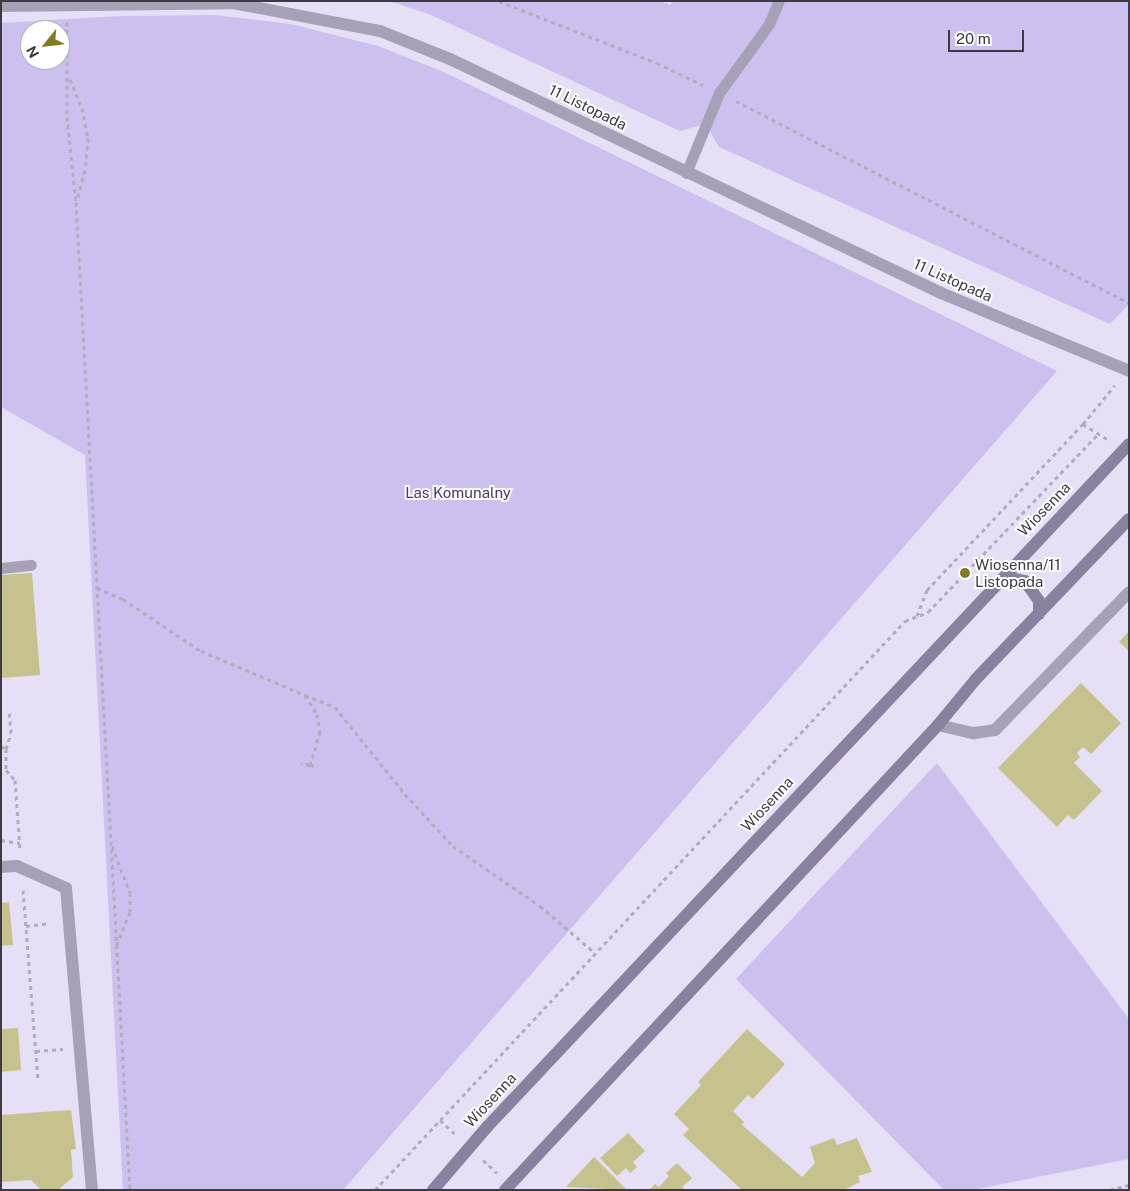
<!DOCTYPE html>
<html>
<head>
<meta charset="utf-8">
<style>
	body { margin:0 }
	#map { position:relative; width:1130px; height:1191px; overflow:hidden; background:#e6dff5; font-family:"Public Sans",sans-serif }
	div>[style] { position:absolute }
	.green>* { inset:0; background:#cec0ee }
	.building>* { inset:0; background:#c6c28d }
	.path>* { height:3px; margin-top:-1.5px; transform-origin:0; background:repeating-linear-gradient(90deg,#b2acbe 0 4px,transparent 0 8px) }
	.service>* { height:11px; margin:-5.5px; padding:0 5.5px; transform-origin:5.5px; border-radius:5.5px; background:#a7a0b6 }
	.minor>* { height:12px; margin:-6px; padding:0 6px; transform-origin:6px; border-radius:6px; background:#a7a0b6 }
	.tertiary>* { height:12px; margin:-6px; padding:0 6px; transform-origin:6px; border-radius:6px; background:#a7a0b6 }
	.secondary>* { height:12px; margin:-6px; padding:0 6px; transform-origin:6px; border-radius:6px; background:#8a809f }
	.dots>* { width:14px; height:14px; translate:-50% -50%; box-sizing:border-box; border:2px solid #fff; border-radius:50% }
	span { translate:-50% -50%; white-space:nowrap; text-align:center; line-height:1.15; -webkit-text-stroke:4px #fff; paint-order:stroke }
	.street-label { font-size:15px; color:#3d3a43 }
	.park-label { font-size:15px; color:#4b3470 }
	.poi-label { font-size:15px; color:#3d3a43 }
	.left { translate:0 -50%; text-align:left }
	.frame { position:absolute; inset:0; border:2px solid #3d3a43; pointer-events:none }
	.north { position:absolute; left:20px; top:20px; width:50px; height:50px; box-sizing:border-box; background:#fff; border:1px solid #b1b0b4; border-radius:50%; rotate:241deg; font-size:14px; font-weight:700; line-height:20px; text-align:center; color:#3d3a43 }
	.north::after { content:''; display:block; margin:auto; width:18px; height:22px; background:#837b21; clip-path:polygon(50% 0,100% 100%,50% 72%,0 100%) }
	.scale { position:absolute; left:948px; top:30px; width:76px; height:22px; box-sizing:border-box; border:2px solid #3d3a43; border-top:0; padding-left:6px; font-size:15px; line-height:18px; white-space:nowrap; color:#3d3a43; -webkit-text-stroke:4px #fff; paint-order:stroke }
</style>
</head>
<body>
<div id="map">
	<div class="green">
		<i style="clip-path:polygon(389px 1px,660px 1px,670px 5px,673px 1px,1129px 1px,1129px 304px,1110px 324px,719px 147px,706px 124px,680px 131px,429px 14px)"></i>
		<i style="clip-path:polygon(evenodd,216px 15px,291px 24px,378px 46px,444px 72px,1057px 371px,343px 1190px,123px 1190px,85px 455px,1px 407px,1px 23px,121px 16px,216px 15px,30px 30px,60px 30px,60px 60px,30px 60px,30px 30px)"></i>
		<i style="clip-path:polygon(937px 763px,1129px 1019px,1129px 1159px,972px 1190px,944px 1190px,736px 979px)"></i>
	</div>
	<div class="building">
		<i style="clip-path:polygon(32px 573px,40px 675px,1px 678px,1px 575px)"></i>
		<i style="clip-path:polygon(1129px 631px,1129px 651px,1119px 642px)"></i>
		<i style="clip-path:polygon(1081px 683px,1121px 723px,1091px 754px,1083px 747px,1077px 753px,1080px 757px,1074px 763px,1102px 791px,1074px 820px,1068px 815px,1057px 827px,998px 768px)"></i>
		<i style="clip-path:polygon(9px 902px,13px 945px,1px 946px,1px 903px)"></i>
		<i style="clip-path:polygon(18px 1028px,21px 1070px,1px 1072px,1px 1029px)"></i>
		<i style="clip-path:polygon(747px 1029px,785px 1064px,753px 1099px,748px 1095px,733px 1111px,744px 1122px,742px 1125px,802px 1177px,815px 1163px,810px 1147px,834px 1138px,837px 1145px,857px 1138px,872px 1172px,858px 1176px,860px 1182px,844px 1190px,742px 1190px,683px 1135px,689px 1129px,674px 1114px,701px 1085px,698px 1082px)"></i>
		<i style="clip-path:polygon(71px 1110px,76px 1149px,71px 1150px,73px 1177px,58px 1190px,41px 1190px,31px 1180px,1px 1182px,1px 1115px)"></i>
		<i style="clip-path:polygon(628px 1133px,645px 1151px,633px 1162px,637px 1167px,630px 1173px,626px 1168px,617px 1176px,600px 1158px)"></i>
		<i style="clip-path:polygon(594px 1157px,627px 1190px,566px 1187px)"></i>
		<i style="clip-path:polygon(677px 1163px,692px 1178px,682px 1187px,685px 1190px,649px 1190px,655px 1184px,659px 1187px,669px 1176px,666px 1173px)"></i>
	</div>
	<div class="path">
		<i style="left:499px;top:1px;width:170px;rotate:21.4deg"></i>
		<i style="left:657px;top:63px;width:51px;rotate:25.6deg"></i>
		<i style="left:67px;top:22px;width:95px;rotate:90deg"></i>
		<i style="left:67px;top:117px;width:85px;rotate:84deg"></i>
		<i style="left:76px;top:202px;width:989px;rotate:86.87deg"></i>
		<i style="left:70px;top:79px;width:31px;rotate:68deg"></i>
		<i style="left:82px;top:108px;width:31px;rotate:79deg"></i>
		<i style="left:88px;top:138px;width:32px;rotate:95deg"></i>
		<i style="left:85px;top:170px;width:30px;rotate:105deg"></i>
		<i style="left:736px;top:101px;width:442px;rotate:27.2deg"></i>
		<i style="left:1083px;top:424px;width:28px;rotate:32deg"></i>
		<i style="left:97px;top:588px;width:28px;rotate:23deg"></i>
		<i style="left:123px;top:599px;width:94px;rotate:33.7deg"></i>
		<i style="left:201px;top:651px;width:113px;rotate:22.9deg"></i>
		<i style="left:305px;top:695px;width:22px;rotate:58deg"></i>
		<i style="left:317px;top:714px;width:17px;rotate:80deg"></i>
		<i style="left:320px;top:731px;width:35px;rotate:106deg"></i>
		<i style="left:310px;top:765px;width:9px;rotate:-167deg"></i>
		<i style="left:917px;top:616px;width:28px;rotate:-69deg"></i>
		<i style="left:927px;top:590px;width:228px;rotate:-46.8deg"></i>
		<i style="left:1083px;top:424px;width:50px;rotate:-50.6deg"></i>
		<i style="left:305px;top:695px;width:32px;rotate:22deg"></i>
		<i style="left:335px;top:707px;width:112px;rotate:51.2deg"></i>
		<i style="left:405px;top:794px;width:71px;rotate:47.3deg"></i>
		<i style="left:453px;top:846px;width:106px;rotate:34.6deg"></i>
		<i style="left:540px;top:906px;width:71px;rotate:40.4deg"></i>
		<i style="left:1px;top:746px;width:6px;rotate:31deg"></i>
		<i style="left:6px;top:749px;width:21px;rotate:90deg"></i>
		<i style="left:6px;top:770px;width:13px;rotate:48deg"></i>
		<i style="left:15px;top:780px;width:69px;rotate:85.9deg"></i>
		<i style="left:6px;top:749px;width:17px;rotate:-73deg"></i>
		<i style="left:11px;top:733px;width:22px;rotate:-95deg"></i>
		<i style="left:310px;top:765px;width:7px;rotate:8deg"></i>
		<i style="left:1px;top:840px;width:19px;rotate:9deg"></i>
		<i style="left:112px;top:846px;width:50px;rotate:69deg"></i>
		<i style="left:130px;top:893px;width:19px;rotate:90deg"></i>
		<i style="left:130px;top:912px;width:37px;rotate:112deg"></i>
		<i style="left:23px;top:890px;width:190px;rotate:85.5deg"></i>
		<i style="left:26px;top:926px;width:24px;rotate:-7deg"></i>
		<i style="left:36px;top:1051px;width:27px;rotate:-4deg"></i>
		<i style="left:440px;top:1120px;width:22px;rotate:43deg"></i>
		<i style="left:483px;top:1160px;width:19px;rotate:43deg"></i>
		<i style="left:375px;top:1190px;width:778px;rotate:-47.03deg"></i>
		<i style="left:905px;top:621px;width:25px;rotate:-21deg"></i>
		<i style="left:928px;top:612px;width:246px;rotate:-46.3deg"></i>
		<i style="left:1110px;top:1190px;width:20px;rotate:-15deg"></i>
	</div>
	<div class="service">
		<i style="left:686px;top:173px;width:87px;rotate:-67.6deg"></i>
		<i style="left:719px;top:93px;width:85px;rotate:-54.1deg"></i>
		<i style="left:769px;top:24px;width:25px;rotate:-67deg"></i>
		<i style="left:1px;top:568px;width:30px;rotate:-6deg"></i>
	</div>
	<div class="minor">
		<i style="left:938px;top:725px;width:37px;rotate:13deg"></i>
		<i style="left:974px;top:733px;width:21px;rotate:-8deg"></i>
		<i style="left:995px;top:730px;width:192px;rotate:-45.8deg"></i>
		<i style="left:1px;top:867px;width:16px;rotate:-4deg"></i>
		<i style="left:17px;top:866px;width:54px;rotate:24.2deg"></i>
		<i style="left:66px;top:888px;width:303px;rotate:85.1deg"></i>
	</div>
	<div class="tertiary">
		<i style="left:1px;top:6px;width:232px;rotate:-0.7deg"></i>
		<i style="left:233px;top:3px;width:150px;rotate:10.8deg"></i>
		<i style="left:380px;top:31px;width:75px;rotate:21.8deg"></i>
		<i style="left:450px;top:59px;width:544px;rotate:25.48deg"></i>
		<i style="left:941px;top:293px;width:204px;rotate:22.5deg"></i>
	</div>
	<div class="secondary">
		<i style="left:998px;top:582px;width:10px;rotate:-29deg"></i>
		<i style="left:1007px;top:577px;width:18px;rotate:13deg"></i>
		<i style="left:1025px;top:581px;width:24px;rotate:55deg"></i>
		<i style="left:1039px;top:601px;width:13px;rotate:90deg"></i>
		<i style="left:433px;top:1190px;width:83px;rotate:-49.4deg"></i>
		<i style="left:487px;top:1127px;width:937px;rotate:-46.77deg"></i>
		<i style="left:505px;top:1190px;width:635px;rotate:-47.04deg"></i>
		<i style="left:938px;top:725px;width:60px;rotate:-50.4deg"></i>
		<i style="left:976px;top:679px;width:221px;rotate:-46.3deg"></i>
	</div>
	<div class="dots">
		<i style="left:965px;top:573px;background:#837b21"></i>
	</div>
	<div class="street-label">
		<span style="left:588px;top:107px;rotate:26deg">11 Listopada</span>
		<span style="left:953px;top:280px;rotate:24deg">11 Listopada</span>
		<span style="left:1044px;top:509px;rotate:-46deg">Wiosenna</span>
		<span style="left:767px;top:804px;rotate:-47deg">Wiosenna</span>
		<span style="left:490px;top:1100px;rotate:-47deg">Wiosenna</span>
	</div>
	<div class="park-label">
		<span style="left:458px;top:493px">Las Komunalny</span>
	</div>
	<div class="poi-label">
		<span class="left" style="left:975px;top:573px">Wiosenna/11<br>Listopada</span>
	</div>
	<div class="frame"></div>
	<div class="north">N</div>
	<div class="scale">20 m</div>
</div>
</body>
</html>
